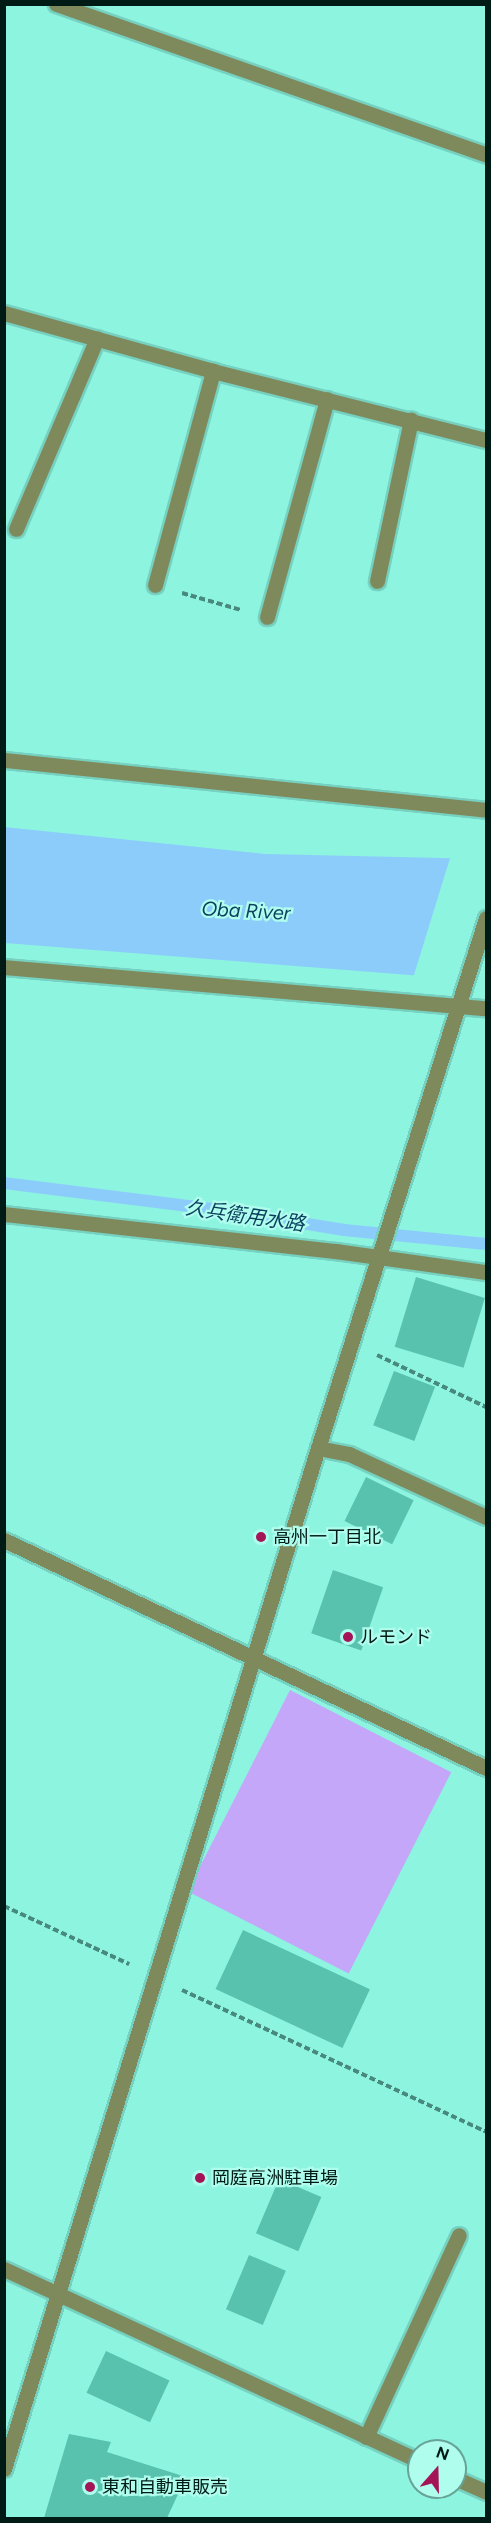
<!DOCTYPE html>
<html>
<head>
<meta charset="utf-8">
<style>
	body { margin:0 }
	#map { position:relative; width:491px; height:2523px; overflow:hidden; background:#8df4e0; font-family:Figtree,"Noto Sans JP",sans-serif }
	div>[style] { position:absolute }
	.green>* { inset:0; background:#c4a7f8; transform-origin:0 0 }
	.water>* { inset:0; background:#8cccfa }
	.pier>* { inset:0; background:#8df4e0 }
	.stream>* { height:12px; margin:-6px; padding:0 6px; transform-origin:6px; border-radius:6px; background:#8cccfa }
	.building>* { inset:0; background:#59c2af; transform-origin:0 0 }
	.path>* { height:4px; margin-top:-2px; transform-origin:0; background:repeating-linear-gradient(90deg,#47897c 0 6px,transparent 0 9px) }
	.roads { filter:drop-shadow(2px 0 #76d1c0) drop-shadow(-2px 0 #76d1c0) drop-shadow(0 2px #76d1c0) drop-shadow(0 -2px #76d1c0) }
	.minor>* { height:15px; margin:-7.5px; padding:0 7.5px; transform-origin:7.5px; border-radius:7.5px; background:#7e8a5b }
	.dots>* { width:16px; height:16px; translate:-50% -50%; box-sizing:border-box; border:3px solid #aefded; border-radius:50% }
	span { translate:-50% -50%; white-space:nowrap; text-align:center; line-height:1.15; -webkit-text-stroke:4.5px #aefded; paint-order:stroke }
	.poi-label { font-size:18px; color:#001b16 }
	.left { translate:0 -50%; text-align:left }
	.water-label { font-size:20px; color:#0c3f5d; font-style:italic }
	.frame { position:absolute; inset:0; border:6px solid #001b16; pointer-events:none }
	.north { position:absolute; left:407px; top:2439px; width:60px; height:60px; box-sizing:border-box; background:#aefded; border:2px solid #68a397; border-radius:50%; rotate:20deg; font-size:16px; font-weight:700; line-height:24px; text-align:center; color:#001b16 }
	.north::after { content:''; display:block; margin:auto; width:21px; height:27px; background:#a41558; clip-path:polygon(50% 0,100% 100%,50% 72%,0 100%) }
</style>
</head>
<body>
<div id="map">
	<div class="green">
		<i style="left:290px;top:1690px;width:181px;height:226px;rotate:27deg"></i>
	</div>
	<div class="water">
		<i style="clip-path:polygon(4px 827px,265px 854px,486px 859px,486px 981px,5px 943px)"></i>
	</div>
	<div class="pier">
		<i style="clip-path:polygon(451px 855px,486px 856px,486px 984px,413px 978px)"></i>
	</div>
	<div class="stream">
		<i style="left:4px;top:1183px;width:220px;rotate:7.1deg"></i>
		<i style="left:222px;top:1210px;width:124px;rotate:9.3deg"></i>
		<i style="left:344px;top:1230px;width:143px;rotate:5.6deg"></i>
	</div>
	<div class="building">
		<i style="left:416px;top:1277px;width:72px;height:73px;rotate:17deg"></i>
		<i style="left:394px;top:1371px;width:44px;height:58px;rotate:21deg"></i>
		<i style="left:366px;top:1477px;width:53px;height:49px;rotate:26deg"></i>
		<i style="left:333px;top:1570px;width:53px;height:67px;rotate:19deg"></i>
		<i style="left:243px;top:1930px;width:140px;height:65px;rotate:25deg"></i>
		<i style="left:279px;top:2179px;width:46px;height:59px;rotate:23deg"></i>
		<i style="left:249px;top:2255px;width:40px;height:59px;rotate:23deg"></i>
		<i style="left:106px;top:2351px;width:70px;height:46px;rotate:25deg"></i>
		<i style="clip-path:polygon(69px 2434px,111px 2442px,107px 2452px,186px 2477px,167px 2518px,44px 2518px)"></i>
	</div>
	<div class="path">
		<i style="left:182px;top:593px;width:61px;rotate:16.1deg"></i>
		<i style="left:377px;top:1355px;width:121px;rotate:25.5deg"></i>
		<i style="left:4px;top:1906px;width:138px;rotate:24.9deg"></i>
		<i style="left:182px;top:1990px;width:336px;rotate:25deg"></i>
	</div>
	<div class="roads">
		<div class="minor">
			<i style="left:56px;top:4px;width:456px;rotate:19.3deg"></i>
			<i style="left:4px;top:313px;width:217px;rotate:15.5deg"></i>
			<i style="left:213px;top:371px;width:282px;rotate:14.2deg"></i>
			<i style="left:16px;top:529px;width:207px;rotate:-67deg"></i>
			<i style="left:377px;top:581px;width:165px;rotate:-78.1deg"></i>
			<i style="left:155px;top:585px;width:222px;rotate:-74.8deg"></i>
			<i style="left:267px;top:617px;width:226px;rotate:-74.6deg"></i>
			<i style="left:4px;top:760px;width:485px;rotate:5.9deg"></i>
			<i style="left:4px;top:967px;width:484px;rotate:4.9deg"></i>
			<i style="left:4px;top:1214px;width:334px;rotate:6.4deg"></i>
			<i style="left:336px;top:1251px;width:151px;rotate:8deg"></i>
			<i style="left:318px;top:1448px;width:32px;rotate:11deg"></i>
			<i style="left:349px;top:1454px;width:151px;rotate:24.7deg"></i>
			<i style="left:4px;top:1540px;width:533px;rotate:25.32deg"></i>
			<i style="left:4px;top:2269px;width:457px;rotate:24.8deg"></i>
			<i style="left:366px;top:2437px;width:222px;rotate:-65.3deg"></i>
			<i style="left:4px;top:2469px;width:1068px;rotate:-72.91deg"></i>
			<i style="left:318px;top:1448px;width:556px;rotate:-72.41deg"></i>
			<i style="left:455px;top:2478px;width:34px;rotate:24deg"></i>
		</div>
	</div>
	<div class="dots">
		<i style="left:261px;top:1537px;background:#a41558"></i>
		<i style="left:348px;top:1637px;background:#a41558"></i>
		<i style="left:200px;top:2178px;background:#a41558"></i>
		<i style="left:90px;top:2487px;background:#a41558"></i>
	</div>
	<div class="poi-label">
		<span class="left" style="left:273px;top:1537px">高州一丁目北</span>
		<span class="left" style="left:360px;top:1637px">ルモンド</span>
		<span class="left" style="left:212px;top:2178px">岡庭高洲駐車場</span>
		<span class="left" style="left:102px;top:2487px">東和自動車販売</span>
	</div>
	<div class="water-label">
		<span style="left:246px;top:911px;rotate:3deg">Oba River</span>
		<span style="left:245px;top:1216px;rotate:8deg">久兵衛用水路</span>
	</div>
	<div class="frame"></div>
	<div class="north">N</div>
</div>
</body>
</html>
